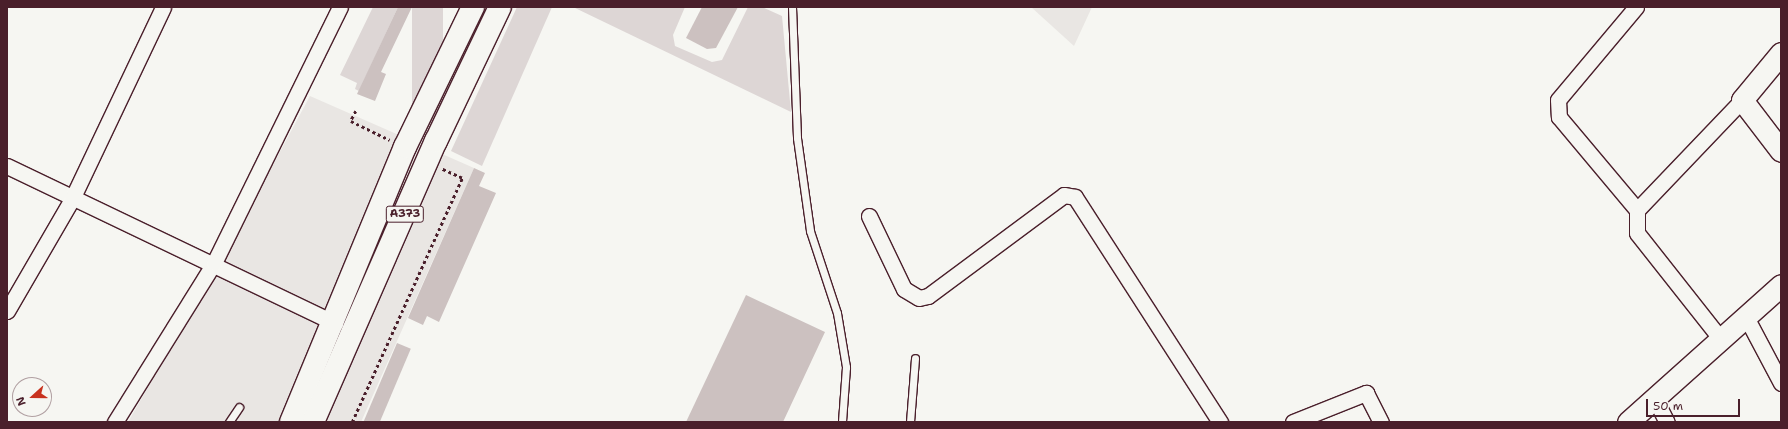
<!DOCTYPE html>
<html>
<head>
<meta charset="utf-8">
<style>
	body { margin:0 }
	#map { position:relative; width:1788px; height:429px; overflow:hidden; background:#f6f6f2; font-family:"Shantell Sans",sans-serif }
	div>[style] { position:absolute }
	.built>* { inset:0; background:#e9e6e3 }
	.green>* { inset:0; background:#ddd6d5; transform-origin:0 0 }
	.building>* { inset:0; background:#ccc1c0; transform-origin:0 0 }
	.path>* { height:2.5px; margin-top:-1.25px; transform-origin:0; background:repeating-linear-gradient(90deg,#4a1f2b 0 3px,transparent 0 6px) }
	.roads { filter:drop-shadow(1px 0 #4a1f2b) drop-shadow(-1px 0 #4a1f2b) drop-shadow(0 1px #4a1f2b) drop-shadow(0 -1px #4a1f2b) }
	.lane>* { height:7px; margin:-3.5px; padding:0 3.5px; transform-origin:3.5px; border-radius:3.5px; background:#f6f6f2 }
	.street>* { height:15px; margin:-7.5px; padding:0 7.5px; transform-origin:7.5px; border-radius:7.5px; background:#f6f6f2 }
	.secondary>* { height:21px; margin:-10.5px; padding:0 10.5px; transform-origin:10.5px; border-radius:10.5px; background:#f6f6f2 }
	.highway>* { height:22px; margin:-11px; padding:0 11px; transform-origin:11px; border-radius:11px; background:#f6f6f2 }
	span { translate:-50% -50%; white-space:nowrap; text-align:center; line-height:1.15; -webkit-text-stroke:3px #f6f6f2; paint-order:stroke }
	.shield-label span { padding:1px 3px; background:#f6f6f2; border:1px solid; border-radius:3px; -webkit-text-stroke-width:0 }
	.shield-label { font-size:11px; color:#4a1f2b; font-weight:700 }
	.frame { position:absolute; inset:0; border:8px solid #4a1f2b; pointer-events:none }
	.north { position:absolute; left:12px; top:377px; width:40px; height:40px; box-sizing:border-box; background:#f6f6f2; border:1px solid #b1a0a2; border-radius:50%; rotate:249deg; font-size:11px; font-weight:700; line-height:16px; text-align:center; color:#4a1f2b }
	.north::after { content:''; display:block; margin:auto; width:14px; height:18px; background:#c8321e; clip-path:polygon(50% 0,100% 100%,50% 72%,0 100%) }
	.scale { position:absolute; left:1646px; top:399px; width:94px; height:18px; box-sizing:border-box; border:2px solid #4a1f2b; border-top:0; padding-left:5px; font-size:12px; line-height:14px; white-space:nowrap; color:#4a1f2b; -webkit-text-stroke:3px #f6f6f2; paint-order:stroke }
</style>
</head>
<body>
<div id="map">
	<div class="built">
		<i style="clip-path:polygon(1031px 7px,1092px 7px,1074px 46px)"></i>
		<i style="clip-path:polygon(310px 96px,474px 168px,361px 422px,128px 422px,222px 259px)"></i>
	</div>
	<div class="green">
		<i style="clip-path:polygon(373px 7px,398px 7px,359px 91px,355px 89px,357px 83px,340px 75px)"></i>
		<i style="left:412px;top:7px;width:31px;height:117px"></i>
		<i style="clip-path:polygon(517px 7px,552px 7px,482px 166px,451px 151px)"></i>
		<i style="clip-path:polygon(573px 7px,685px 7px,673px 35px,675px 46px,712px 62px,722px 60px,748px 7px,762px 7px,782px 16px,791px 112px)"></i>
	</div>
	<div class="building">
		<i style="clip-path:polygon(398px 7px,412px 7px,381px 72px,386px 74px,375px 101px,357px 94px)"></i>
		<i style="clip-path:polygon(702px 7px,738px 7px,716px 48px,707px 49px,686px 38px)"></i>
		<i style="clip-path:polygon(474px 168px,485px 173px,479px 186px,496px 193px,439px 322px,427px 316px,423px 325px,408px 318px)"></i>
		<i style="clip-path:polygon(746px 295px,825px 332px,783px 422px,686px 422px)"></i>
		<i style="left:397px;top:343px;width:15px;height:87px;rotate:23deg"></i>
	</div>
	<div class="path">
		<i style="left:356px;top:111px;width:11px;rotate:117deg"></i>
		<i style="left:351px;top:121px;width:43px;rotate:26deg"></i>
		<i style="left:352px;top:422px;width:268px;rotate:-65.7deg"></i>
		<i style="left:462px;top:178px;width:22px;rotate:-156deg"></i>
	</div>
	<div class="roads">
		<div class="lane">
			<i style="left:792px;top:7px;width:131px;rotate:87.8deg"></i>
			<i style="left:797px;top:138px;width:94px;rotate:82deg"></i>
			<i style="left:810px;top:231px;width:86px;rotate:71.8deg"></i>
			<i style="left:837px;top:313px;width:55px;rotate:80.5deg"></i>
			<i style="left:846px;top:367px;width:55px;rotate:94.2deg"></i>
			<i style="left:229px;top:422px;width:18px;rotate:-56deg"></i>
			<i style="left:910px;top:422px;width:64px;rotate:-85.5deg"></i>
		</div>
		<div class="street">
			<i style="left:1636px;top:7px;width:121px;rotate:130deg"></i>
			<i style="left:1558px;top:100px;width:17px;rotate:87deg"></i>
			<i style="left:1559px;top:117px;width:121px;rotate:50deg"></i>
			<i style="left:1637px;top:210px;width:23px;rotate:90deg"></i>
			<i style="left:1637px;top:233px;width:134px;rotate:51.7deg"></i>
			<i style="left:7px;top:166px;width:364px;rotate:25.6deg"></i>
			<i style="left:1637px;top:210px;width:152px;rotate:-46.3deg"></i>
			<i style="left:869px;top:216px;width:81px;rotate:64.4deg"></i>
			<i style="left:904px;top:289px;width:17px;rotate:31deg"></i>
			<i style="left:919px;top:298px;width:9px;rotate:-13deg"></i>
			<i style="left:928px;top:296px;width:169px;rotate:-36.6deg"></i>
			<i style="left:1064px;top:195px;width:11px;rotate:10deg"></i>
			<i style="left:1075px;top:197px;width:268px;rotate:57.2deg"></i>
			<i style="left:7px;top:311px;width:129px;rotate:-59.9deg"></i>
			<i style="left:72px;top:199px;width:212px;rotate:-64.6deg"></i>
			<i style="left:1745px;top:315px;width:77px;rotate:62.1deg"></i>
			<i style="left:1654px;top:397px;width:28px;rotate:63deg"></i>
			<i style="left:115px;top:422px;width:187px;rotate:-58.1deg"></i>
			<i style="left:214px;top:263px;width:285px;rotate:-63.8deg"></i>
			<i style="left:1293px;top:422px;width:79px;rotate:-21.7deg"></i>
			<i style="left:1366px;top:393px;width:33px;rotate:63deg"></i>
		</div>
		<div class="secondary">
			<i style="left:1781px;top:53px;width:61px;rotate:129.7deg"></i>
			<i style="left:1742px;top:100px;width:64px;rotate:52.6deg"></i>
			<i style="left:1628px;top:422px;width:205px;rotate:-41.8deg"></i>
		</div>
		<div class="highway">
			<i style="left:291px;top:422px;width:298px;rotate:-67.5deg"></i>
			<i style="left:405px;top:147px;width:156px;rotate:-64.1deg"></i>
			<i style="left:313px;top:422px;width:307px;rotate:-66.4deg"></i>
			<i style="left:436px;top:141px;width:148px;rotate:-64.5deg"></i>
		</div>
	</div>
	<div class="shield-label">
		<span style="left:405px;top:214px">A373</span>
	</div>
	<div class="frame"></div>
	<div class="north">N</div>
	<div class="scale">50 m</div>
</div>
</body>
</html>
